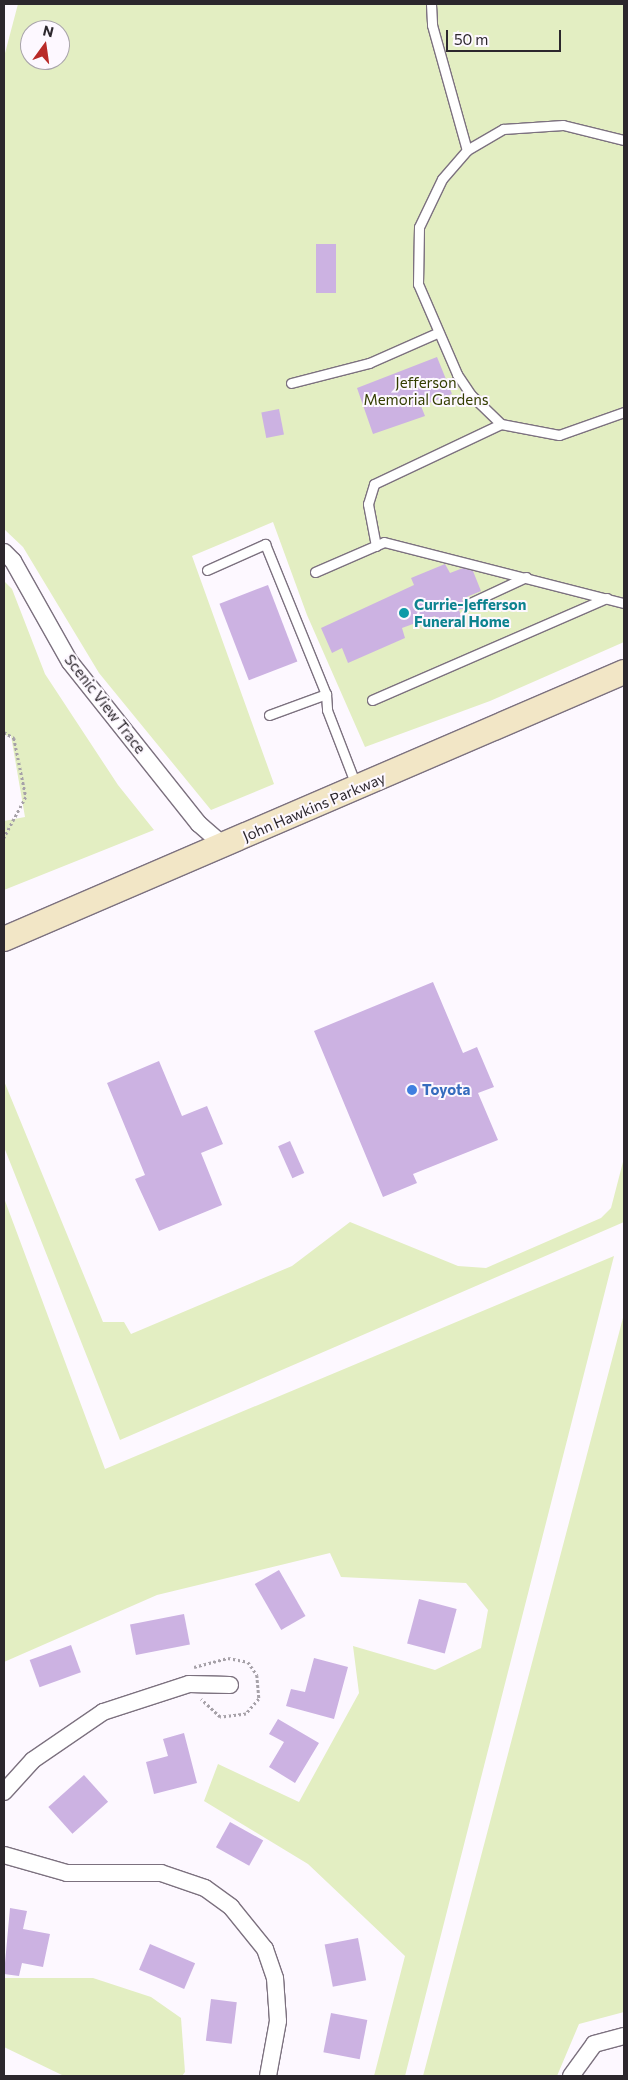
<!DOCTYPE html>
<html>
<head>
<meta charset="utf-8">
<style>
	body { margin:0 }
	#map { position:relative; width:628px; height:2080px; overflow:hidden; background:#fdf8ff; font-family:Commissioner,sans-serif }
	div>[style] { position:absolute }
	.green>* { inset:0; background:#e3eec2 }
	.building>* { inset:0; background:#ccb2e2; transform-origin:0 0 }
	.path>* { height:2.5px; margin-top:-1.25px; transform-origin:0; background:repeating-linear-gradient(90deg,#a6a1a8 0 2.5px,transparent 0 5px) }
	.roads { filter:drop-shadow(1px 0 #7c717f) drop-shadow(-1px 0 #7c717f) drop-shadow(0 1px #7c717f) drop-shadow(0 -1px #7c717f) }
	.service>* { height:9px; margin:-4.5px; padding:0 4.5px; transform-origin:4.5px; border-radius:4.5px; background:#fff }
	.minor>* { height:16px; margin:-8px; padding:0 8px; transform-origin:8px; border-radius:8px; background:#fff }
	.secondary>* { height:24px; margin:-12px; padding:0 12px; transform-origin:12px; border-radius:12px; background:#f2e6c6 }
	.dots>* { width:14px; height:14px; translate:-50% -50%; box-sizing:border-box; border:2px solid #fdf8ff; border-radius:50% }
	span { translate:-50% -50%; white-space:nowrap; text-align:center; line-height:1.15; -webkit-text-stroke:4px #fdf8ff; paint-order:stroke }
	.park-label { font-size:15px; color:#333d00 }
	.culture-label { font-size:15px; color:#0d838f; font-weight:700 }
	.left { translate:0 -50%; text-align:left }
	.street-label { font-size:15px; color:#2c272d }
	.shop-label { font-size:15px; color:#366cbe; font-weight:700 }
	.frame { position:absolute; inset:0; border:5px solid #2c272d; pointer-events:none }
	.north { position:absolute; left:20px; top:20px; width:50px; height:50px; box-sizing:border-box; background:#fdf8ff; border:1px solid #a9a4ab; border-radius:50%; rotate:14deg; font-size:14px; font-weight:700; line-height:20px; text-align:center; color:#2c272d }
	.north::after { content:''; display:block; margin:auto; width:18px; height:22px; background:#b92a28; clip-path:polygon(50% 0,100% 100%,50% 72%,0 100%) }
	.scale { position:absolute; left:446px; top:30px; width:115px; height:22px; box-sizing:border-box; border:2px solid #2c272d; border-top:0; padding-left:6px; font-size:15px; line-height:18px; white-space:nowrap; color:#2c272d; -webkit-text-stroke:4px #fdf8ff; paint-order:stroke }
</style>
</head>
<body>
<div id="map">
	<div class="green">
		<i style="clip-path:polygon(evenodd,18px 4px,624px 4px,624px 642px,490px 701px,365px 747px,307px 615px,273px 522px,192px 556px,274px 784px,211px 810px,99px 673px,23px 547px,4px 529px,4px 57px,18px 4px,30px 30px,60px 30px,60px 60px,30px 60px,30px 30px)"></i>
		<i style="clip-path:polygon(4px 581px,12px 589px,45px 674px,118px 785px,154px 830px,4px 890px,4px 821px,25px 817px,11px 736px,4px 735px)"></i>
		<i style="clip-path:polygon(4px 1081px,103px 1322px,124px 1322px,131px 1334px,292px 1266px,350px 1222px,458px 1266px,486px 1268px,601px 1218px,611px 1208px,624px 1158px,624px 1222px,120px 1440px,4px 1147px)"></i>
		<i style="clip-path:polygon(4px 1198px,105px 1469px,614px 1256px,405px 2076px,374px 2076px,405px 1956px,308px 1864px,204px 1801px,218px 1764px,299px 1802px,359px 1693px,353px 1646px,435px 1670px,481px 1648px,488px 1610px,466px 1583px,341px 1577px,330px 1553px,157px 1595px,4px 1662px)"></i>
		<i style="clip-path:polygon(624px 1314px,624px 2012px,579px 2024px,557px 2076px,423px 2076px)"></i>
		<i style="clip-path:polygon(4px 1978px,93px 1978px,151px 1997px,181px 2018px,185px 2072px,182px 2076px,64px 2076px,4px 2047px)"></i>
	</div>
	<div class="building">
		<i style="left:316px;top:244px;width:20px;height:49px"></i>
		<i style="clip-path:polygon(437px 357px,452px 394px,421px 406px,425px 416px,373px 434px,357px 388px)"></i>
		<i style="left:279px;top:409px;width:26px;height:18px;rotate:79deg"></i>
		<i style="clip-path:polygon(445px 564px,450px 573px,463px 568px,473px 571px,481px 591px,462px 599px,466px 608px,459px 610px,462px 618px,439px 627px,435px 616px,402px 628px,405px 638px,348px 663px,342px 648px,332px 653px,321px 628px,414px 585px,411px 578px)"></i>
		<i style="left:268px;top:585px;width:82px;height:52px;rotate:69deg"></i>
		<i style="clip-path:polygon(433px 982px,463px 1053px,477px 1047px,494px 1087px,478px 1093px,498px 1140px,413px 1174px,417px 1183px,383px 1197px,314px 1031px)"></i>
		<i style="clip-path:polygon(159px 1061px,182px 1116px,207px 1106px,223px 1144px,201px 1153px,222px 1205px,159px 1231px,135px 1179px,145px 1175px,107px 1083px)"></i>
		<i style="left:290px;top:1141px;width:35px;height:13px;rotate:66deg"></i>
		<i style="left:279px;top:1570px;width:53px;height:28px;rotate:60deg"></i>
		<i style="left:419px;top:1599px;width:39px;height:46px;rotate:15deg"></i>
		<i style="left:184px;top:1614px;width:31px;height:55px;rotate:79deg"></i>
		<i style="left:71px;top:1645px;width:29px;height:44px;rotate:70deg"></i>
		<i style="clip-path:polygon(314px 1658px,348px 1667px,334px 1719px,286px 1706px,291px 1689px,305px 1692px)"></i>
		<i style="clip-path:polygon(278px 1719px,319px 1743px,295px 1783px,269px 1767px,284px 1742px,269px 1734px)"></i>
		<i style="clip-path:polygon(184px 1733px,197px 1783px,154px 1794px,146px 1762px,168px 1756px,163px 1739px)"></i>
		<i style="left:84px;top:1775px;width:36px;height:48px;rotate:48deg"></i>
		<i style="left:230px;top:1822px;width:38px;height:29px;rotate:29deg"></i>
		<i style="clip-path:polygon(10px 1908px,27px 1911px,23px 1929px,50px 1934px,43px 1967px,22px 1963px,19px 1976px,4px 1974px)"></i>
		<i style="left:358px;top:1938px;width:43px;height:34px;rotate:79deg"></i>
		<i style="left:150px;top:1944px;width:49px;height:28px;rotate:23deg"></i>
		<i style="left:211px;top:1999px;width:26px;height:42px;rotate:7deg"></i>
		<i style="left:331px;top:2013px;width:37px;height:40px;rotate:11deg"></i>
	</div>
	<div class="path">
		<i style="left:4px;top:732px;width:12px;rotate:31deg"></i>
		<i style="left:14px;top:738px;width:60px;rotate:78.5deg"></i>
		<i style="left:26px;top:797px;width:47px;rotate:118.2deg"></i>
		<i style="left:194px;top:1667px;width:35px;rotate:-15deg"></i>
		<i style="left:228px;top:1658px;width:20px;rotate:11deg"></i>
		<i style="left:248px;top:1662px;width:16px;rotate:55deg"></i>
		<i style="left:257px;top:1675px;width:24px;rotate:85deg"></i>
		<i style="left:259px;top:1699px;width:20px;rotate:131deg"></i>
		<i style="left:246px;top:1714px;width:26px;rotate:173deg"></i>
		<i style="left:220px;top:1717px;width:26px;rotate:-137deg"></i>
	</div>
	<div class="roads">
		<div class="service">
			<i style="left:431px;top:4px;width:21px;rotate:87deg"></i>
			<i style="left:432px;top:25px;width:130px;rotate:74.4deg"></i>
			<i style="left:291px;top:383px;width:81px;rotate:-14.4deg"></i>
			<i style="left:369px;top:363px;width:74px;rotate:-23.8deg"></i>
			<i style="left:501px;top:424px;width:59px;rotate:10.7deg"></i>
			<i style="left:559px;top:435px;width:69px;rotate:-19.5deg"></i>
			<i style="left:376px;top:546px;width:43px;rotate:-100.8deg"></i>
			<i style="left:368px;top:504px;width:21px;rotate:-73deg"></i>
			<i style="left:374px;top:484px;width:140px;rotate:-25.3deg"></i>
			<i style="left:501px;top:424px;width:42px;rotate:-136deg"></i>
			<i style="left:471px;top:395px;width:25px;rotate:-124deg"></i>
			<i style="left:457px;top:374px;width:98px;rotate:-113.4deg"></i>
			<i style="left:418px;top:284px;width:57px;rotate:-89deg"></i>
			<i style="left:419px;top:227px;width:53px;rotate:-64.4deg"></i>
			<i style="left:442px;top:179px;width:38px;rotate:-49deg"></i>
			<i style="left:467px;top:150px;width:42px;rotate:-30.3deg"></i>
			<i style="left:503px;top:129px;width:60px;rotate:-3.8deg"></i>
			<i style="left:563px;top:125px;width:63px;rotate:13.8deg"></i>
			<i style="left:207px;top:570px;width:64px;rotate:-24.1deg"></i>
			<i style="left:265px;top:544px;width:162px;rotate:67.9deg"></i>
			<i style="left:326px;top:694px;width:16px;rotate:86deg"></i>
			<i style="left:327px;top:710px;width:80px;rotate:68.9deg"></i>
			<i style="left:315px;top:572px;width:75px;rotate:-23.5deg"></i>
			<i style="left:384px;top:542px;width:248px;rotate:14.3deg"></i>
			<i style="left:470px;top:603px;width:62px;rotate:-24.9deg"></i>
			<i style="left:372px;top:700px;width:256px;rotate:-23.5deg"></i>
			<i style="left:269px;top:715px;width:61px;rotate:-20.2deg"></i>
		</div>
		<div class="minor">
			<i style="left:4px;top:552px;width:13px;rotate:45deg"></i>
			<i style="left:13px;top:561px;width:116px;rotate:60.6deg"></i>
			<i style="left:70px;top:662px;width:207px;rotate:51.5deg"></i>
			<i style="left:199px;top:824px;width:32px;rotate:41deg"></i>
			<i style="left:4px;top:1792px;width:43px;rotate:-47.8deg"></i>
			<i style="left:33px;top:1760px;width:85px;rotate:-34.4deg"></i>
			<i style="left:103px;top:1712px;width:90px;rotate:-18deg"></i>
			<i style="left:189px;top:1684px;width:41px;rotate:1.4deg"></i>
			<i style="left:4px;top:1855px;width:66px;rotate:15.9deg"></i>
			<i style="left:67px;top:1873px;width:94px"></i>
			<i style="left:161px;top:1873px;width:46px;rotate:18.8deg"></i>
			<i style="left:205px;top:1888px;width:32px;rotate:36deg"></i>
			<i style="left:231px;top:1907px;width:54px;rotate:51deg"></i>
			<i style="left:265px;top:1949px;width:31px;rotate:71deg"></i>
			<i style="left:275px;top:1978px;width:43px;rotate:86deg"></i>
			<i style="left:278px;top:2021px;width:56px;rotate:100.3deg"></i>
			<i style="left:571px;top:2076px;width:39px;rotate:-54deg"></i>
			<i style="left:594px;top:2044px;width:31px;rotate:-15deg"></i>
		</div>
		<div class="secondary">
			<i style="left:4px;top:939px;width:675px;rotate:-23.3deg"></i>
		</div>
	</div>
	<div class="dots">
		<i style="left:404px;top:613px;background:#0f9aa8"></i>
		<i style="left:412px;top:1090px;background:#3f7fe0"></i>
	</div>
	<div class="park-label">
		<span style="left:426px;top:391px">Jefferson<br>Memorial Gardens</span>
	</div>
	<div class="culture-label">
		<span class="left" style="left:414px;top:613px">Currie-Jefferson<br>Funeral Home</span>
	</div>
	<div class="street-label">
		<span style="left:105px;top:704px;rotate:52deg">Scenic View Trace</span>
		<span style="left:314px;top:807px;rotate:-23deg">John Hawkins Parkway</span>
	</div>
	<div class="shop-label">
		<span class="left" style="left:422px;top:1090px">Toyota</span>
	</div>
	<div class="frame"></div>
	<div class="north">N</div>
	<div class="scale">50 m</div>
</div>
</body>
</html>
